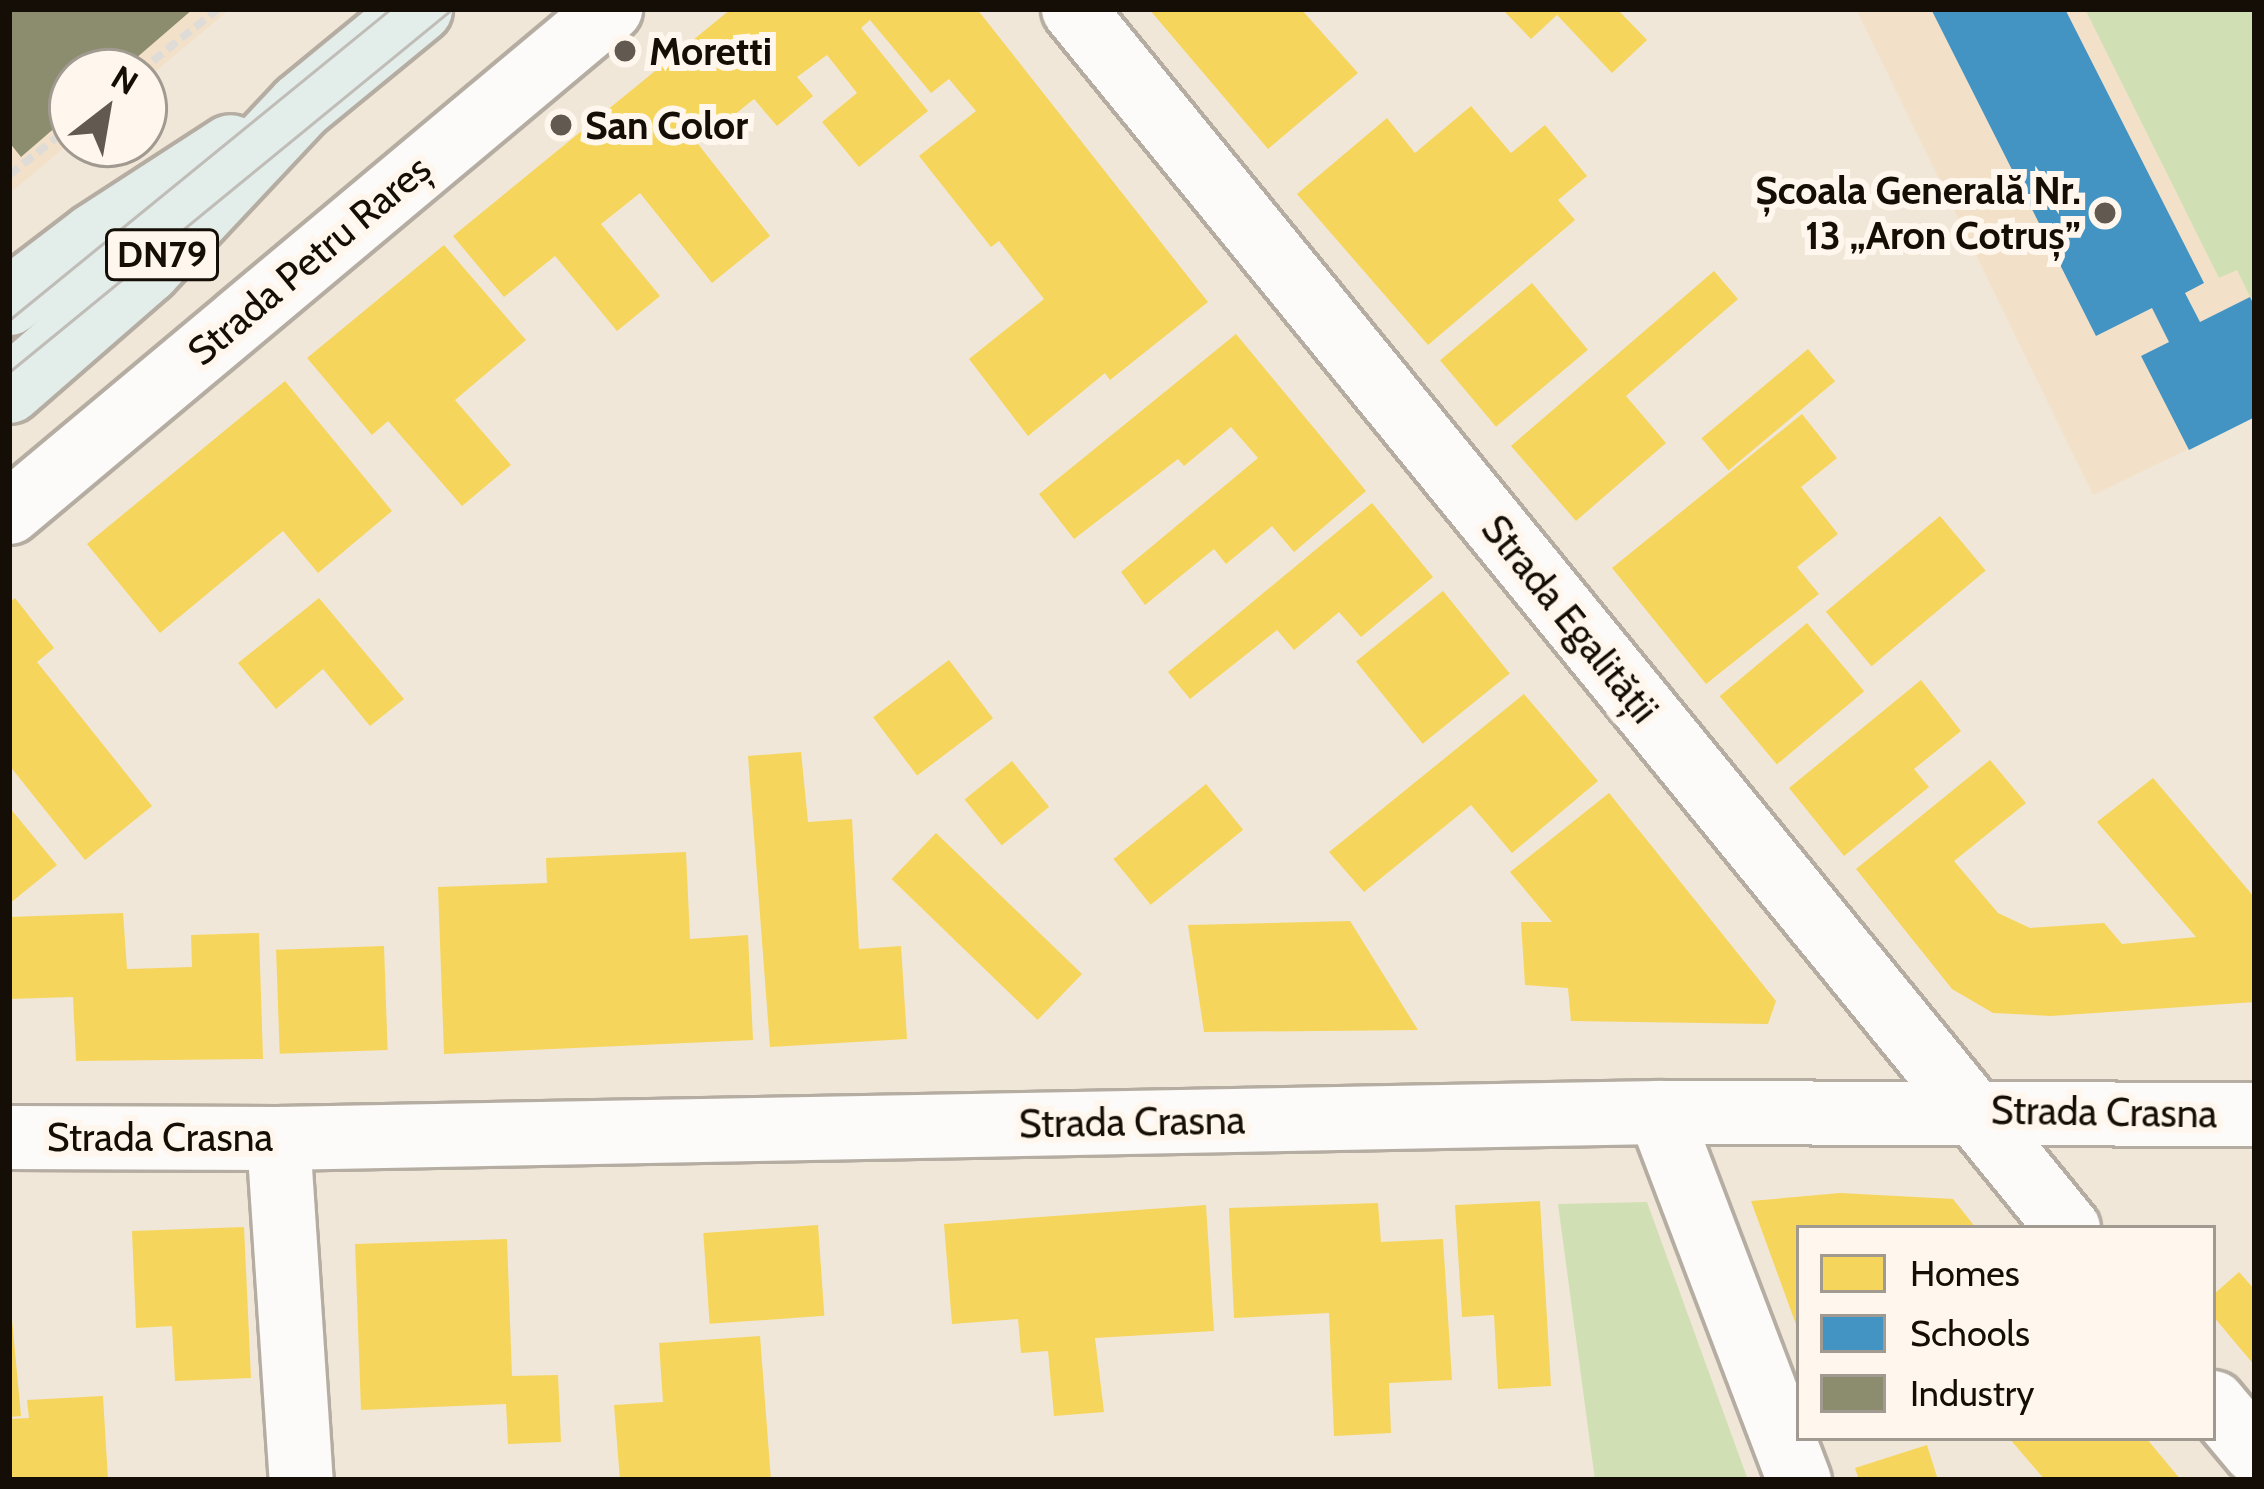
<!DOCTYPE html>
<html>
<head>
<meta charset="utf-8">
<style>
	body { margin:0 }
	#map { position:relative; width:2264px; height:1489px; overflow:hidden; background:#f0e7d8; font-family:Cabin,sans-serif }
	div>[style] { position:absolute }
	.built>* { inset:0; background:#f2e1c8 }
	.green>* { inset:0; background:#d1e0b4 }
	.homes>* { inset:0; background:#f6d55c; transform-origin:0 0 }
	.schools>* { inset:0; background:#4393c3 }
	.industry>* { inset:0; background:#8c8c6e }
	.path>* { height:8px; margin-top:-4px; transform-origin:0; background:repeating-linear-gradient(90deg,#dfdcd8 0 12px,transparent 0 18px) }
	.roads { filter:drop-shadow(3px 0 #b5ada2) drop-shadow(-3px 0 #b5ada2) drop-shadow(0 3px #b5ada2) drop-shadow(0 -3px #b5ada2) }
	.street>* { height:63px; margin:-31.5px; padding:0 31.5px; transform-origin:31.5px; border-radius:31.5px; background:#fdfbf9 }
	.primary>* { height:66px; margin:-33px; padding:0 33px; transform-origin:33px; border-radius:33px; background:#e3ede9 }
	.tram>* { height:3px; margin:-1.5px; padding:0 1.5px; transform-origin:1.5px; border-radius:1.5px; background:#c0bdb9 }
	.dots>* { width:33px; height:33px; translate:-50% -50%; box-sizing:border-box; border:6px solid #fff7ed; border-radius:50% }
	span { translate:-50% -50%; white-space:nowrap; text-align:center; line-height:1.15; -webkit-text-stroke:12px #fff7ed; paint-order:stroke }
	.shield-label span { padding:3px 9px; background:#fff7ed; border:3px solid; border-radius:9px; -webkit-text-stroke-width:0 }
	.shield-label { font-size:36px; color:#150e06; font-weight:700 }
	.poi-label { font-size:39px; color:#150e06; font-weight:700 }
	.left { translate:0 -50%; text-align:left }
	.right { translate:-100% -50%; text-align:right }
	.street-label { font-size:39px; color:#150e06 }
	.frame { position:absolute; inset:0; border:12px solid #150e06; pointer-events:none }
	.legend { position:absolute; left:1796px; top:1225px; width:420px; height:216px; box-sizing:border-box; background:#fff7ed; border:3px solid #a19a91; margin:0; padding:15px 21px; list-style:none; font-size:36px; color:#150e06 }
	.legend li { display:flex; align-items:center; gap:24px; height:60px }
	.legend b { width:60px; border:3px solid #a19a91 }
	.north { position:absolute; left:48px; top:48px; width:120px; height:120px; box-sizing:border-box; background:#fff7ed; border:3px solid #a19a91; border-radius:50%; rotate:31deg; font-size:33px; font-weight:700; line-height:48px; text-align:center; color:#150e06 }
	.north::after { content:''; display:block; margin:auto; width:42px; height:54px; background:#625a50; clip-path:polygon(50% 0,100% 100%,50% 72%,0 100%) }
</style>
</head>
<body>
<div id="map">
	<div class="built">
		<i style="clip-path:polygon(9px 9px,230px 9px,144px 81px,144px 72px,72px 72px,72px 141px,9px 194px)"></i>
		<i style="clip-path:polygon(1856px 9px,2255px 9px,2255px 417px,2093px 495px)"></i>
	</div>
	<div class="green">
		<i style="clip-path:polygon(2085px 9px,2255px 9px,2255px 307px,2237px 270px,2219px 278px)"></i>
		<i style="clip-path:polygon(1647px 1202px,1748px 1480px,1595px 1480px,1558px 1204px)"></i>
	</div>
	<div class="homes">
		<i style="clip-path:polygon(731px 9px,977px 9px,1208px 302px,1110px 380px,1105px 373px,1028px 436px,969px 359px,1044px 299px,999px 241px,991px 247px,919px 156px,976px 111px,949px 79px,931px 93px,870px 20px,861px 28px,928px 111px,859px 167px,822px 122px,857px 93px,827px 55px,797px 77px,813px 96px,777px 126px,754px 99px,698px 144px,770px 236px,712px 283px,640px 193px,601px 224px,660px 296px,617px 331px,555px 256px,504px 297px,453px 236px)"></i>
		<i style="clip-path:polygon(1149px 9px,1301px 9px,1358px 73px,1268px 149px)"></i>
		<i style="clip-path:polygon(1502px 9px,1617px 9px,1647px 40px,1612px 73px,1557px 15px,1531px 39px)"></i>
		<i style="clip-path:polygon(1471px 106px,1511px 153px,1545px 125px,1587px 176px,1558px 200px,1575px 220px,1428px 345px,1297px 194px,1387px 118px,1415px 153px)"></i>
		<i style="clip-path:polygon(444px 245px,526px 340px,455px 400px,511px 465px,462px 506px,388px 421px,372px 435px,307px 358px)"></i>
		<i style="clip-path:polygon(1714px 271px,1738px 299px,1626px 396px,1666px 443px,1576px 521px,1511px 446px)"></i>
		<i style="left:1532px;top:283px;width:87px;height:120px;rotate:50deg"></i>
		<i style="clip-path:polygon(1236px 334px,1366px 491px,1294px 552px,1272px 526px,1226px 564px,1214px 549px,1145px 605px,1121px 572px,1258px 458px,1231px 427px,1184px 466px,1178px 459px,1074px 539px,1039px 494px)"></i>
		<i style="left:1808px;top:349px;width:42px;height:139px;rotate:50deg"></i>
		<i style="clip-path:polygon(285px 381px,392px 511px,318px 573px,283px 531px,160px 633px,87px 544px)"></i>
		<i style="clip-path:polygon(1802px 414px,1837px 458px,1801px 487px,1838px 534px,1797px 567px,1819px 594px,1706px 684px,1612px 568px)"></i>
		<i style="clip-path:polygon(1372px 503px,1433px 577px,1361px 637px,1339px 612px,1294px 650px,1277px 630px,1190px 699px,1168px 672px)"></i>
		<i style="left:1940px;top:516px;width:71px;height:149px;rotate:50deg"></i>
		<i style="left:1443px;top:591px;width:106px;height:112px;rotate:51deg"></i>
		<i style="clip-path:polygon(15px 598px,54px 648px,37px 662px,152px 806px,85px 860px,9px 765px,9px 603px)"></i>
		<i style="clip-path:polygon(319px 598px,404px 699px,370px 726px,323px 669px,276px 709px,238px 663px)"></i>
		<i style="left:1807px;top:623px;width:89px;height:114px;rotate:50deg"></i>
		<i style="left:949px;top:660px;width:73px;height:95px;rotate:53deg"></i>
		<i style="clip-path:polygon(1921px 680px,1961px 731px,1914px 769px,1929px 787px,1844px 856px,1789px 788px)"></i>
		<i style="clip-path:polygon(1524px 694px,1598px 781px,1512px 853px,1471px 805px,1364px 892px,1329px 852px)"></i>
		<i style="clip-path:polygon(801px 752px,808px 822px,852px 819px,859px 949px,901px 946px,907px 1039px,770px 1047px,748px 756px)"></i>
		<i style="clip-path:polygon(1990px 760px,2026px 803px,1954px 861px,1998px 913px,2030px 928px,2104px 923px,2122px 944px,2196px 937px,2097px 822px,2153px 778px,2255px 898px,2255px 1002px,2051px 1016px,1993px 1013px,1952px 989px,1856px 869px)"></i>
		<i style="left:1012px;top:761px;width:59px;height:61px;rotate:51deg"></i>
		<i style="left:1206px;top:784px;width:59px;height:119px;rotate:51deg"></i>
		<i style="clip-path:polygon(1609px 793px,1776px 1001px,1768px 1024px,1571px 1021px,1568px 988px,1525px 985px,1521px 922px,1552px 922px,1510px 872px)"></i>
		<i style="clip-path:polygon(9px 807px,57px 865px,9px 904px)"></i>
		<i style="left:936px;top:833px;width:203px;height:64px;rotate:44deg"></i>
		<i style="clip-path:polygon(686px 852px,690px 939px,748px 935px,753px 1040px,444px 1054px,438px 887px,547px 883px,546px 858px)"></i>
		<i style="clip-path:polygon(123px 913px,127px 969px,192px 967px,191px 935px,259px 933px,263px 1059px,76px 1061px,73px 997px,9px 999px,9px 917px)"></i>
		<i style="clip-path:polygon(1350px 921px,1418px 1030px,1204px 1032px,1188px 925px)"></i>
		<i style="left:384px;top:946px;width:104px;height:108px;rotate:88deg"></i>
		<i style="clip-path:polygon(1840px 1193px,1953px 1199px,1976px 1228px,1799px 1228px,1798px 1330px,1751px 1201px)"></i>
		<i style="clip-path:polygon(1540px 1201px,1551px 1386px,1498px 1389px,1494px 1315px,1462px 1317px,1455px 1205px)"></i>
		<i style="clip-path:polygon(1378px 1203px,1381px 1242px,1443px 1239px,1452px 1380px,1389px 1383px,1391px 1433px,1334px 1436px,1329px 1313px,1234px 1318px,1229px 1208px)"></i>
		<i style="clip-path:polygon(1206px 1205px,1214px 1331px,1095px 1338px,1104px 1412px,1054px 1416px,1048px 1351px,1021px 1353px,1018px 1319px,952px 1324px,944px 1224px)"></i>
		<i style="left:818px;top:1225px;width:91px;height:115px;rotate:86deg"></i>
		<i style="clip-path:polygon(244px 1227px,251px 1378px,175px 1381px,172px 1326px,136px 1328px,132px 1231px)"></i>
		<i style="clip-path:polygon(507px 1239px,512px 1376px,558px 1375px,561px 1442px,508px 1444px,506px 1404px,361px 1410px,355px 1244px)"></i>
		<i style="clip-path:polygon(2239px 1272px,2255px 1290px,2255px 1366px,2213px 1316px,2213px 1295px)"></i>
		<i style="clip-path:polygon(9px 1287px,21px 1416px,9px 1417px)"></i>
		<i style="clip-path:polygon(760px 1336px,771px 1480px,620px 1480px,614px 1405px,663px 1402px,659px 1343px)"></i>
		<i style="clip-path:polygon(103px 1396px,108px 1480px,9px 1480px,9px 1419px,29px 1418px,27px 1400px)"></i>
		<i style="clip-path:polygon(2009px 1438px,2146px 1438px,2181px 1480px,2045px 1480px)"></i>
		<i style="clip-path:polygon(1927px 1445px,1938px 1480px,1859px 1480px,1855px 1468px)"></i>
	</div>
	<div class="schools">
		<i style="clip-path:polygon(1931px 9px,2065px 9px,2204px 283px,2185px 293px,2200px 322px,2250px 297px,2255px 307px,2255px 417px,2189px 450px,2141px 356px,2169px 342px,2152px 308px,2096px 336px)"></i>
	</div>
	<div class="industry">
		<i style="clip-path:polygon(9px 9px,193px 9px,120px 72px,72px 72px,72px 113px,21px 157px,9px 142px)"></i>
	</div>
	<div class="path">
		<i style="left:139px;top:72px;width:101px;rotate:-38.6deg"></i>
		<i style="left:9px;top:175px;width:80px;rotate:-38.4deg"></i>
	</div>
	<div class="roads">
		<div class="street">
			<i style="left:1073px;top:9px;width:1574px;rotate:50.78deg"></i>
			<i style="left:9px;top:512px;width:784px;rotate:-39.93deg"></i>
			<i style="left:1659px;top:1112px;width:394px;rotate:69.2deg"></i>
			<i style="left:9px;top:1137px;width:269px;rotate:0.2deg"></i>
			<i style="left:278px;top:1138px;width:1381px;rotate:-1.08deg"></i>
			<i style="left:1659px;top:1112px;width:596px;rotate:0.19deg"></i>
			<i style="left:278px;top:1138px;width:343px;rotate:86.2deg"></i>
			<i style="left:2213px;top:1402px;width:65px;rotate:50deg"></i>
		</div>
		<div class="primary">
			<i style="left:9px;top:302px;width:107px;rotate:-37.4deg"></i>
			<i style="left:94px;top:237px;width:163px;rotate:-33deg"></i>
			<i style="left:9px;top:390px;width:183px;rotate:-41deg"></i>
			<i style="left:147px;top:270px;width:225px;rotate:-46.8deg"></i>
			<i style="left:301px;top:106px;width:153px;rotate:-39.4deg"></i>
		</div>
	</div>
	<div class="tram">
		<i style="left:9px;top:320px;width:493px;rotate:-39.2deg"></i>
		<i style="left:9px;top:372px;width:573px;rotate:-39.33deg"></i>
	</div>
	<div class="dots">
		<i style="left:625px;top:51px;background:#625a50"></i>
		<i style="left:561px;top:125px;background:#625a50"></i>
		<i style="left:2105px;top:213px;background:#625a50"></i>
	</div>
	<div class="shield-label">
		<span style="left:162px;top:255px">DN79</span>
	</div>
	<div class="poi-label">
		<span class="left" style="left:649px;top:51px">Moretti</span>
		<span class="left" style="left:585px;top:125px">San Color</span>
		<span class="right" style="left:2081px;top:213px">Școala Generală Nr.<br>13 „Aron Cotruș”</span>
	</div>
	<div class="street-label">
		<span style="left:309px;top:260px;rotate:-40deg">Strada Petru Rareș</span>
		<span style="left:1570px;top:619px;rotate:51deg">Strada Egalității</span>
		<span style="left:2104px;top:1112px;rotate:1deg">Strada Crasna</span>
		<span style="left:1132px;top:1122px;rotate:-1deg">Strada Crasna</span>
		<span style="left:160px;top:1137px">Strada Crasna</span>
	</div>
	<div class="frame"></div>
	<ul class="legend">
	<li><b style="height:33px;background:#f6d55c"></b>Homes</li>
	<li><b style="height:33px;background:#4393c3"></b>Schools</li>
	<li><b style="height:33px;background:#8c8c6e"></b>Industry</li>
	</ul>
	<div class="north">N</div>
</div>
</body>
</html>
